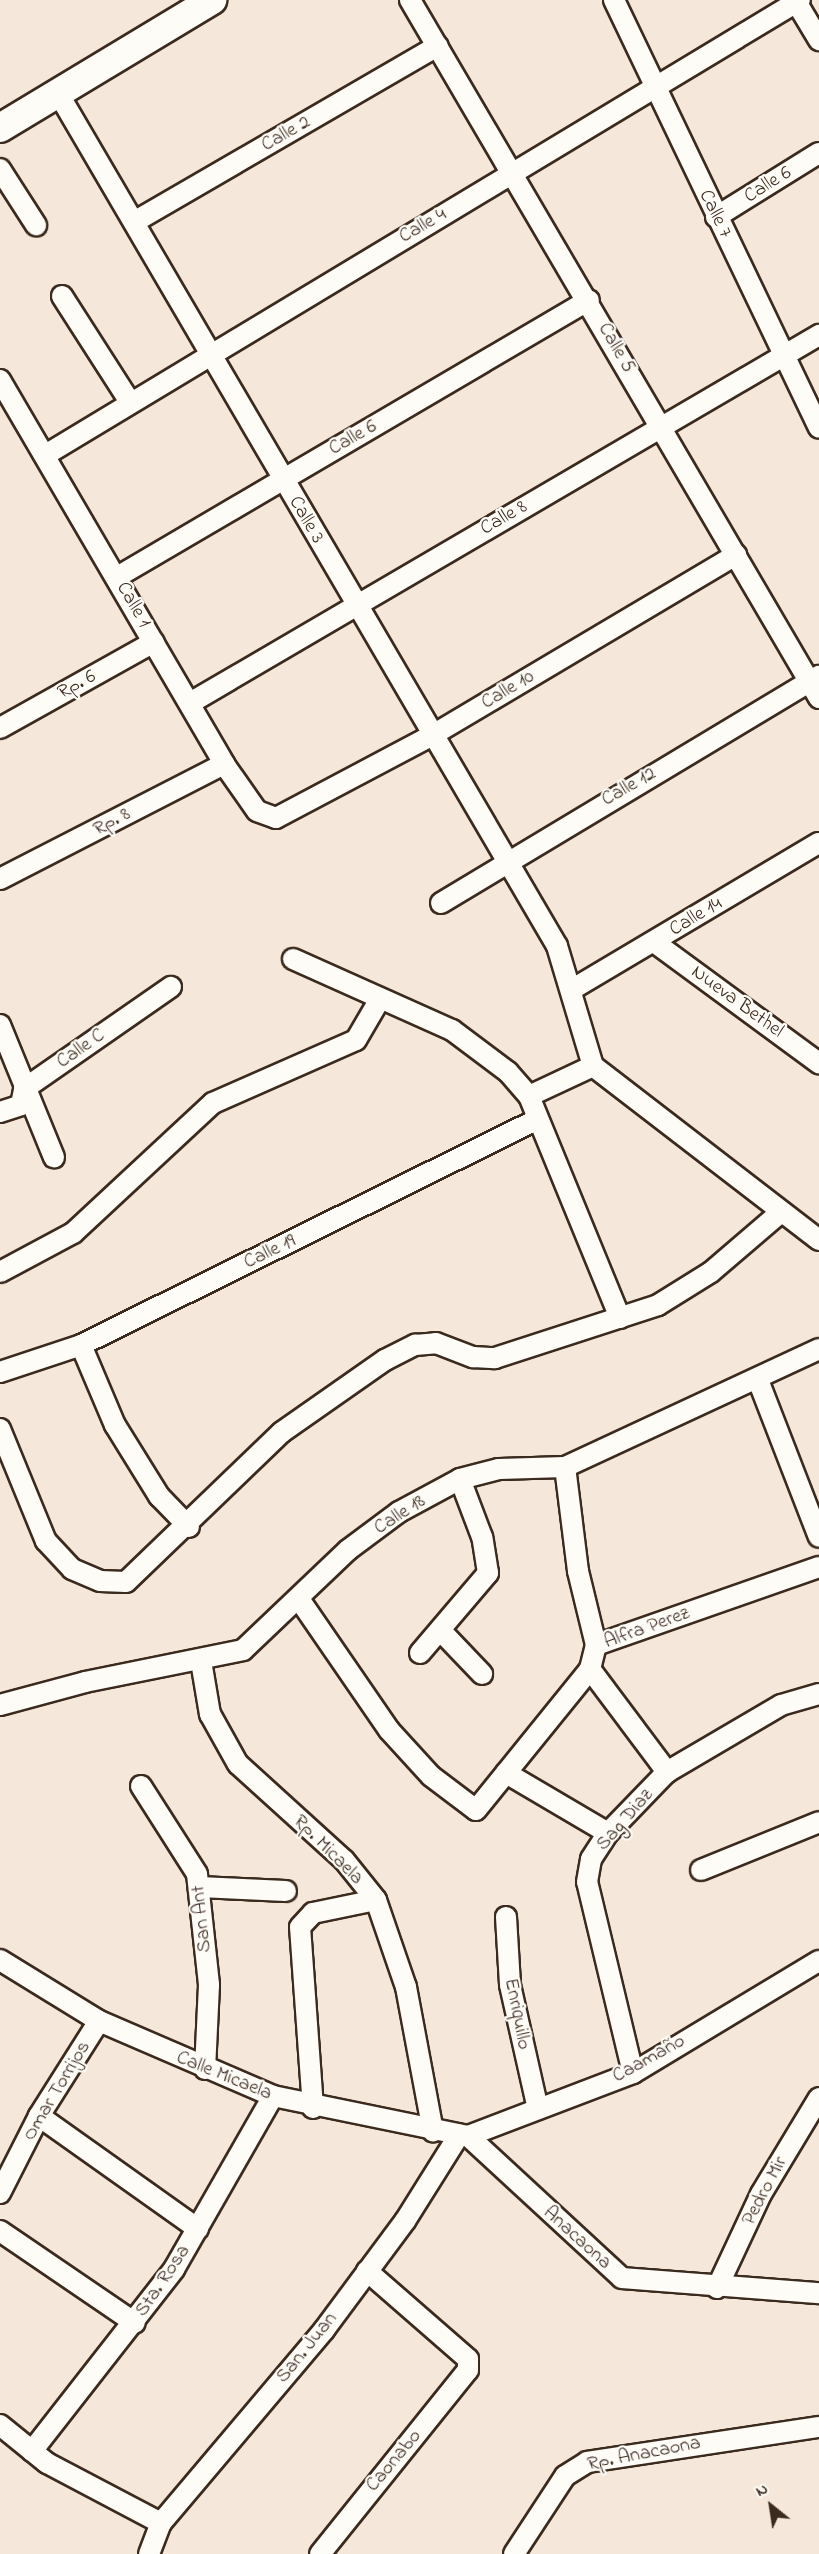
<!DOCTYPE html>
<html>
<head>
<meta charset="utf-8">
<style>
	body { margin:0 }
	#map { position:relative; width:819px; height:2554px; overflow:hidden; background:#f5e7d9; font-family:"Indie Flower",sans-serif }
	div>[style] { position:absolute }
	.roads { filter:drop-shadow(2px 0 #3b2a1e) drop-shadow(-2px 0 #3b2a1e) drop-shadow(0 2px #3b2a1e) drop-shadow(0 -2px #3b2a1e) }
	.street>* { height:20px; margin:-10px; padding:0 10px; transform-origin:10px; border-radius:10px; background:#fdfcf7 }
	.secondary>* { height:28px; margin:-14px; padding:0 14px; transform-origin:14px; border-radius:14px; background:#fdfcf7 }
	span { translate:-50% -50%; white-space:nowrap; text-align:center; line-height:1.15; -webkit-text-stroke:4.5px #fdfcf7; paint-order:stroke }
	.street-label { font-size:20px; color:#3b2a1e }
	.north { position:absolute; left:741px; top:2476px; width:60px; height:60px; -webkit-text-stroke:4px #fdfcf7; paint-order:stroke; rotate:330deg; font-size:16px; font-weight:700; line-height:24px; text-align:center; color:#3b2a1e }
	.north::after { content:''; display:block; margin:auto; width:21px; height:27px; background:#3b2a1e; clip-path:polygon(50% 0,100% 100%,50% 72%,0 100%) }
</style>
</head>
<body>
<div id="map">
	<div class="roads">
		<div class="street">
			<i style="left:410px;top:0;width:809px;rotate:59.63deg"></i>
			<i style="left:614px;top:0;width:474px;rotate:64.4deg"></i>
			<i style="left:795px;top:0;width:47px;rotate:59deg"></i>
			<i style="left:58px;top:93px;width:988px;rotate:59.67deg"></i>
			<i style="left:557px;top:946px;width:125px;rotate:73.3deg"></i>
			<i style="left:593px;top:1066px;width:285px;rotate:37.6deg"></i>
			<i style="left:0;top:169px;width:67px;rotate:57.3deg"></i>
			<i style="left:716px;top:217px;width:121px;rotate:-31.9deg"></i>
			<i style="left:134px;top:222px;width:351px;rotate:-30.1deg"></i>
			<i style="left:62px;top:296px;width:126px;rotate:57.3deg"></i>
			<i style="left:0;top:380px;width:445px;rotate:59.7deg"></i>
			<i style="left:224px;top:764px;width:57px;rotate:54.9deg"></i>
			<i style="left:257px;top:811px;width:20px;rotate:20deg"></i>
			<i style="left:276px;top:818px;width:175px;rotate:-27.9deg"></i>
			<i style="left:431px;top:736px;width:355px;rotate:-30.7deg"></i>
			<i style="left:47px;top:454px;width:879px;rotate:-31.09deg"></i>
			<i style="left:117px;top:577px;width:547px;rotate:-30.41deg"></i>
			<i style="left:190px;top:703px;width:729px;rotate:-30.33deg"></i>
			<i style="left:0;top:728px;width:176px;rotate:-29.2deg"></i>
			<i style="left:0;top:879px;width:252px;rotate:-27.2deg"></i>
			<i style="left:441px;top:903px;width:441px;rotate:-31deg"></i>
			<i style="left:654px;top:942px;width:205px;rotate:36.3deg"></i>
			<i style="left:293px;top:959px;width:174px;rotate:24.1deg"></i>
			<i style="left:452px;top:1030px;width:70px;rotate:36.9deg"></i>
			<i style="left:508px;top:1072px;width:32px;rotate:49deg"></i>
			<i style="left:529px;top:1096px;width:240px;rotate:67.7deg"></i>
			<i style="left:571px;top:990px;width:288px;rotate:-30.7deg"></i>
			<i style="left:0;top:1025px;width:143px;rotate:67.8deg"></i>
			<i style="left:529px;top:1096px;width:71px;rotate:-25.1deg"></i>
			<i style="left:0;top:1112px;width:22px;rotate:-18deg"></i>
			<i style="left:21px;top:1105px;width:16px;rotate:-79deg"></i>
			<i style="left:24px;top:1089px;width:179px;rotate:-34.8deg"></i>
			<i style="left:0;top:1272px;width:83px;rotate:-28.1deg"></i>
			<i style="left:73px;top:1233px;width:191px;rotate:-42.9deg"></i>
			<i style="left:213px;top:1103px;width:156px;rotate:-23.8deg"></i>
			<i style="left:356px;top:1040px;width:48px;rotate:-59.7deg"></i>
			<i style="left:81px;top:1345px;width:87px;rotate:67deg"></i>
			<i style="left:115px;top:1425px;width:84px;rotate:58.2deg"></i>
			<i style="left:159px;top:1496px;width:43px;rotate:45.9deg"></i>
			<i style="left:0;top:1372px;width:85px;rotate:-18.4deg"></i>
			<i style="left:81px;top:1345px;width:508px;rotate:-26.31deg"></i>
			<i style="left:758px;top:1380px;width:168px;rotate:68.8deg"></i>
			<i style="left:0;top:1429px;width:121px;rotate:67.7deg"></i>
			<i style="left:46px;top:1541px;width:38px;rotate:47deg"></i>
			<i style="left:72px;top:1569px;width:30px;rotate:23deg"></i>
			<i style="left:100px;top:1581px;width:26px;rotate:2deg"></i>
			<i style="left:126px;top:1582px;width:216px;rotate:-43.9deg"></i>
			<i style="left:282px;top:1432px;width:126px;rotate:-35deg"></i>
			<i style="left:385px;top:1360px;width:34px;rotate:-27deg"></i>
			<i style="left:415px;top:1345px;width:21px;rotate:-5deg"></i>
			<i style="left:436px;top:1343px;width:40px;rotate:21deg"></i>
			<i style="left:473px;top:1357px;width:22px;rotate:3deg"></i>
			<i style="left:495px;top:1358px;width:171px;rotate:-18deg"></i>
			<i style="left:658px;top:1305px;width:62px;rotate:-31.9deg"></i>
			<i style="left:711px;top:1272px;width:92px;rotate:-40.6deg"></i>
			<i style="left:299px;top:1599px;width:159px;rotate:55.5deg"></i>
			<i style="left:389px;top:1730px;width:62px;rotate:47.6deg"></i>
			<i style="left:431px;top:1776px;width:56px;rotate:37.1deg"></i>
			<i style="left:476px;top:1810px;width:181px;rotate:-51deg"></i>
			<i style="left:590px;top:1669px;width:25px;rotate:-76deg"></i>
			<i style="left:596px;top:1645px;width:76px;rotate:-103.7deg"></i>
			<i style="left:578px;top:1571px;width:105px;rotate:-97.1deg"></i>
			<i style="left:440px;top:1630px;width:61px;rotate:46.3deg"></i>
			<i style="left:596px;top:1645px;width:236px;rotate:-19.3deg"></i>
			<i style="left:420px;top:1653px;width:105px;rotate:-49.6deg"></i>
			<i style="left:488px;top:1573px;width:36px;rotate:-99deg"></i>
			<i style="left:482px;top:1537px;width:62px;rotate:-110.8deg"></i>
			<i style="left:201px;top:1661px;width:54px;rotate:80.4deg"></i>
			<i style="left:210px;top:1714px;width:57px;rotate:60.8deg"></i>
			<i style="left:238px;top:1764px;width:143px;rotate:42.2deg"></i>
			<i style="left:344px;top:1860px;width:51px;rotate:51.3deg"></i>
			<i style="left:376px;top:1900px;width:92px;rotate:71deg"></i>
			<i style="left:406px;top:1987px;width:147px;rotate:79.4deg"></i>
			<i style="left:590px;top:1669px;width:129px;rotate:53.2deg"></i>
			<i style="left:0;top:1705px;width:88px;rotate:-15.1deg"></i>
			<i style="left:85px;top:1682px;width:161px;rotate:-11.4deg"></i>
			<i style="left:243px;top:1650px;width:145px;rotate:-43.6deg"></i>
			<i style="left:348px;top:1550px;width:64px;rotate:-36.7deg"></i>
			<i style="left:399px;top:1512px;width:69px;rotate:-28.4deg"></i>
			<i style="left:460px;top:1479px;width:40px;rotate:-14.4deg"></i>
			<i style="left:499px;top:1469px;width:66px;rotate:-1.7deg"></i>
			<i style="left:565px;top:1467px;width:280px;rotate:-24.9deg"></i>
			<i style="left:506px;top:1773px;width:118px;rotate:30.5deg"></i>
			<i style="left:141px;top:1786px;width:104px;rotate:57.5deg"></i>
			<i style="left:197px;top:1874px;width:112px;rotate:83.8deg"></i>
			<i style="left:209px;top:1985px;width:84px;rotate:92.7deg"></i>
			<i style="left:701px;top:1870px;width:127px;rotate:-22.1deg"></i>
			<i style="left:199px;top:1887px;width:87px;rotate:2.6deg"></i>
			<i style="left:506px;top:1917px;width:68px;rotate:86.6deg"></i>
			<i style="left:510px;top:1985px;width:127px;rotate:77.3deg"></i>
			<i style="left:0;top:1960px;width:116px;rotate:31.6deg"></i>
			<i style="left:99px;top:2021px;width:189px;rotate:23.3deg"></i>
			<i style="left:273px;top:2096px;width:199px;rotate:11.6deg"></i>
			<i style="left:468px;top:2136px;width:177px;rotate:-20.9deg"></i>
			<i style="left:633px;top:2073px;width:217px;rotate:-31.1deg"></i>
			<i style="left:633px;top:2073px;width:196px;rotate:-103.5deg"></i>
			<i style="left:587px;top:1882px;width:23px;rotate:-80deg"></i>
			<i style="left:591px;top:1859px;width:31px;rotate:-57deg"></i>
			<i style="left:608px;top:1833px;width:85px;rotate:-46deg"></i>
			<i style="left:667px;top:1772px;width:132px;rotate:-30.4deg"></i>
			<i style="left:781px;top:1705px;width:40px;rotate:-16deg"></i>
			<i style="left:313px;top:2108px;width:181px;rotate:-94.1deg"></i>
			<i style="left:300px;top:1927px;width:19px;rotate:-47deg"></i>
			<i style="left:313px;top:1913px;width:64px;rotate:-11.7deg"></i>
			<i style="left:39px;top:2116px;width:195px;rotate:35.4deg"></i>
			<i style="left:468px;top:2136px;width:209px;rotate:42.7deg"></i>
			<i style="left:622px;top:2278px;width:198px;rotate:4.4deg"></i>
			<i style="left:0;top:2193px;width:86px;rotate:-63.1deg"></i>
			<i style="left:39px;top:2116px;width:112px;rotate:-57.7deg"></i>
			<i style="left:0;top:2231px;width:163px;rotate:34.3deg"></i>
			<i style="left:717px;top:2288px;width:104px;rotate:-64.9deg"></i>
			<i style="left:761px;top:2194px;width:112px;rotate:-58.9deg"></i>
			<i style="left:0;top:2425px;width:60px;rotate:39deg"></i>
			<i style="left:47px;top:2463px;width:129px;rotate:27.8deg"></i>
			<i style="left:32px;top:2451px;width:231px;rotate:-52deg"></i>
			<i style="left:174px;top:2269px;width:199px;rotate:-60.2deg"></i>
			<i style="left:149px;top:2554px;width:33px;rotate:-69deg"></i>
			<i style="left:161px;top:2523px;width:253px;rotate:-49.8deg"></i>
			<i style="left:324px;top:2330px;width:136px;rotate:-53.4deg"></i>
			<i style="left:405px;top:2221px;width:102px;rotate:-57.9deg"></i>
			<i style="left:320px;top:2554px;width:236px;rotate:-51.2deg"></i>
			<i style="left:468px;top:2370px;width:11px;rotate:-90deg"></i>
			<i style="left:468px;top:2359px;width:134px;rotate:-138.9deg"></i>
			<i style="left:514px;top:2554px;width:93px;rotate:-56.8deg"></i>
			<i style="left:565px;top:2476px;width:26px;rotate:-32deg"></i>
			<i style="left:587px;top:2462px;width:235px;rotate:-8.6deg"></i>
		</div>
		<div class="secondary">
			<i style="left:0;top:128px;width:248px;rotate:-31.1deg"></i>
		</div>
	</div>
	<div class="street-label">
		<span style="left:286px;top:134px;rotate:-30deg">Calle 2</span>
		<span style="left:768px;top:185px;rotate:-32deg">Calle 6</span>
		<span style="left:715px;top:214px;rotate:64deg">Calle 7</span>
		<span style="left:423px;top:226px;rotate:-30deg">Calle 4</span>
		<span style="left:616px;top:348px;rotate:60deg">Calle 5</span>
		<span style="left:353px;top:438px;rotate:-30deg">Calle 6</span>
		<span style="left:504px;top:518px;rotate:-30deg">Calle 8</span>
		<span style="left:306px;top:520px;rotate:60deg">Calle 3</span>
		<span style="left:133px;top:605px;rotate:60deg">Calle 1</span>
		<span style="left:77px;top:685px;rotate:-29deg">Rp. 6</span>
		<span style="left:508px;top:690px;rotate:-31deg">Calle 10</span>
		<span style="left:629px;top:787px;rotate:-30deg">Calle 12</span>
		<span style="left:112px;top:822px;rotate:-28deg">Rp. 8</span>
		<span style="left:696px;top:917px;rotate:-31deg">Calle 14</span>
		<span style="left:737px;top:1002px;rotate:36deg">Nueva Bethel</span>
		<span style="left:81px;top:1049px;rotate:-35deg">Calle C</span>
		<span style="left:270px;top:1252px;rotate:-26deg">Calle 19</span>
		<span style="left:400px;top:1515px;rotate:-33deg">Calle 18</span>
		<span style="left:647px;top:1628px;rotate:-20deg">Alfra Perez</span>
		<span style="left:625px;top:1820px;rotate:-49deg">Sag Diaz</span>
		<span style="left:328px;top:1850px;rotate:45deg">Rp. Micaela</span>
		<span style="left:202px;top:1919px;rotate:-96deg">San Ant</span>
		<span style="left:517px;top:2014px;rotate:79deg">Enriquillo</span>
		<span style="left:649px;top:2059px;rotate:-29deg">Caamaño</span>
		<span style="left:224px;top:2076px;rotate:22deg">Calle Micaela</span>
		<span style="left:57px;top:2091px;rotate:-59deg">Omar Torrijos</span>
		<span style="left:765px;top:2191px;rotate:-62deg">Pedro Mir</span>
		<span style="left:577px;top:2238px;rotate:42deg">Anacaona</span>
		<span style="left:163px;top:2281px;rotate:-56deg">Sta. Rosa</span>
		<span style="left:307px;top:2348px;rotate:-51deg">San. Juan</span>
		<span style="left:644px;top:2454px;rotate:-11deg">Rp. Anacaona</span>
		<span style="left:394px;top:2461px;rotate:-50deg">Caonabo</span>
	</div>
	<div class="north">N</div>
</div>
</body>
</html>
